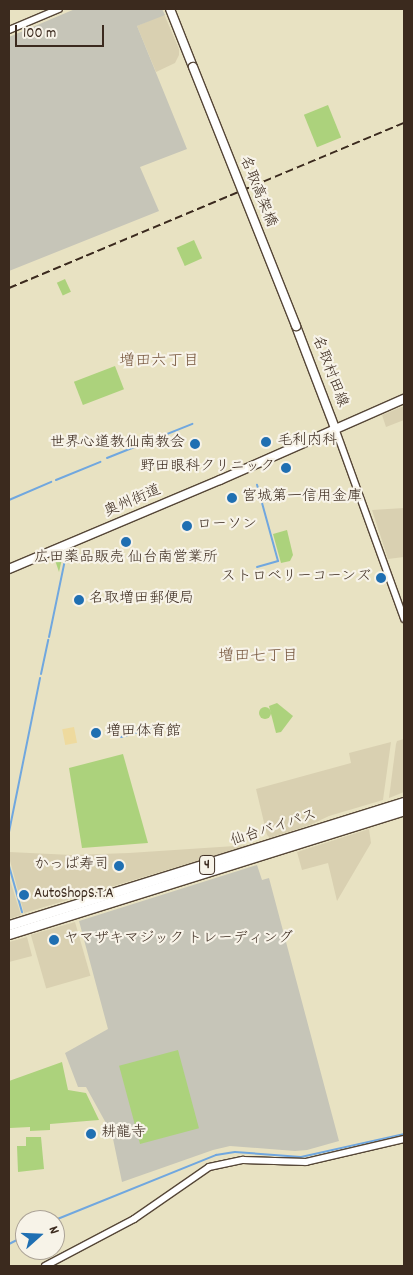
<!DOCTYPE html>
<html>
<head>
<meta charset="utf-8">
<style>
	body { margin:0 }
	#map { position:relative; width:413px; height:1275px; overflow:hidden; background:#e8e2c2; font-family:Dekko,"Klee One",sans-serif }
	div>[style] { position:absolute }
	.built>* { inset:0; background:#d9d0b1; transform-origin:0 0 }
	.industrial>* { inset:0; background:#c6c5b8 }
	.green>* { inset:0; background:#acd27c; transform-origin:0 0 }
	.round { border-radius:50% }
	.sand>* { inset:0; background:#eeda9e; transform-origin:0 0 }
	.stream>* { height:2px; margin:-1px; padding:0 1px; transform-origin:1px; border-radius:1px; background:#70a7df }
	.roads { filter:drop-shadow(1px 0 #554637) drop-shadow(-1px 0 #554637) drop-shadow(0 1px #554637) drop-shadow(0 -1px #554637) }
	.minor>* { height:6px; margin:-3px; padding:0 3px; transform-origin:3px; border-radius:3px; background:#fff }
	.major>* { height:8px; margin:-4px; padding:0 4px; transform-origin:4px; border-radius:4px; background:#fff }
	.highway>* { height:9px; margin:-4.5px; padding:0 4.5px; transform-origin:4.5px; border-radius:4.5px; background:#fff }
	.rail>* { height:2px; margin-top:-1px; transform-origin:0; background:repeating-linear-gradient(90deg,#3b2a1e 0 8px,transparent 0 12px) }
	.bridges { filter:drop-shadow(1px 0 #554637) drop-shadow(-1px 0 #554637) drop-shadow(0 1px #554637) drop-shadow(0 -1px #554637) }
	.major-bridge>* { height:8px; margin:-4px; padding:0 4px; transform-origin:4px; border-radius:4px; background:#fff }
	.dots>* { width:14px; height:14px; translate:-50% -50%; box-sizing:border-box; border:2px solid #f7f3e8; border-radius:50% }
	span { translate:-50% -50%; white-space:nowrap; text-align:center; line-height:1.15; -webkit-text-stroke:4.5px #f7f3e8; paint-order:stroke }
	.shield-label span { padding:1px 4px; background:#f7f3e8; border:1px solid; border-radius:4px; -webkit-text-stroke-width:0 }
	.shield-label { font-size:14px; color:#3b2a1e; font-weight:700 }
	.street-label { font-size:15px; color:#3b2a1e }
	.poi-label { font-size:15px; color:#3b2a1e }
	.left { translate:0 -50%; text-align:left }
	.right { translate:-100% -50%; text-align:right }
	.neighbourhood-label { font-size:16px; color:#76563d }
	.frame { position:absolute; inset:0; border:10px solid #3b2a1e; pointer-events:none }
	.north { position:absolute; left:15px; top:1210px; width:50px; height:50px; box-sizing:border-box; background:#f7f3e8; border:1px solid #aca397; border-radius:50%; rotate:70deg; font-size:14px; font-weight:700; line-height:20px; text-align:center; color:#3b2a1e }
	.north::after { content:''; display:block; margin:auto; width:18px; height:22px; background:#1f6fb2; clip-path:polygon(50% 0,100% 100%,50% 72%,0 100%) }
	.scale { position:absolute; left:15px; top:25px; width:89px; height:22px; box-sizing:border-box; border:2px solid #3b2a1e; border-top:0; padding-left:6px; font-size:15px; line-height:18px; white-space:nowrap; color:#3b2a1e; -webkit-text-stroke:4px #f7f3e8; paint-order:stroke }
</style>
</head>
<body>
<div id="map">
	<div class="built">
		<i style="clip-path:polygon(164px 14px,179px 49px,179px 55px,175px 63px,156px 72px,137px 26px)"></i>
		<i style="clip-path:polygon(404px 406px,404px 420px,386px 427px,382px 415px)"></i>
		<i style="clip-path:polygon(404px 508px,404px 557px,388px 559px,372px 510px)"></i>
		<i style="clip-path:polygon(404px 739px,404px 792px,389px 798px,396px 744px,397px 741px)"></i>
		<i style="clip-path:polygon(391px 742px,383px 800px,329px 816px,310px 825px,270px 838px,267px 835px,256px 789px,351px 763px,349px 753px)"></i>
		<i style="clip-path:polygon(369px 829px,371px 843px,337px 901px,328px 863px,302px 870px,297px 852px)"></i>
		<i style="clip-path:polygon(250px 845px,24px 913px,9px 857px,9px 852px,72px 855px,129px 853px)"></i>
		<i style="clip-path:polygon(9px 877px,21px 915px,9px 919px)"></i>
		<i style="left:75px;top:922px;width:56px;height:46px;rotate:74deg"></i>
		<i style="clip-path:polygon(27px 937px,32px 956px,9px 962px,9px 942px)"></i>
	</div>
	<div class="industrial">
		<i style="clip-path:polygon(75px 9px,162px 9px,165px 15px,137px 26px,187px 149px,140px 167px,159px 211px,9px 271px,9px 37px)"></i>
		<i style="clip-path:polygon(257px 865px,262px 880px,269px 878px,339px 1141px,307px 1150px,295px 1151px,230px 1146px,213px 1150px,122px 1182px,112px 1134px,86px 1087px,78px 1087px,65px 1053px,108px 1029px,79px 921px)"></i>
	</div>
	<div class="green">
		<i style="left:328px;top:105px;width:35px;height:26px;rotate:68deg"></i>
		<i style="left:194px;top:240px;width:20px;height:19px;rotate:66deg"></i>
		<i style="left:65px;top:279px;width:14px;height:9px;rotate:65deg"></i>
		<i style="left:115px;top:366px;width:25px;height:44px;rotate:69deg"></i>
		<i style="clip-path:polygon(287px 530px,293px 555px,290px 561px,281px 563px,273px 534px)"></i>
		<i style="clip-path:polygon(64px 550px,59px 572px,53px 554px)"></i>
		<i style="clip-path:polygon(277px 703px,293px 716px,281px 732px,276px 733px,269px 706px)"></i>
		<i class="round" style="left:259px;top:707px;width:12px;height:12px"></i>
		<i style="clip-path:polygon(123px 754px,148px 843px,82px 848px,69px 768px)"></i>
		<i style="left:178px;top:1050px;width:81px;height:61px;rotate:75deg"></i>
		<i style="clip-path:polygon(62px 1062px,68px 1090px,86px 1093px,99px 1120px,50px 1124px,50px 1130px,30px 1131px,30px 1127px,10px 1128px,9px 1081px)"></i>
		<i style="clip-path:polygon(26px 1137px,41px 1137px,44px 1169px,18px 1172px,17px 1146px,26px 1146px)"></i>
	</div>
	<div class="sand">
		<i style="left:74px;top:727px;width:16px;height:12px;rotate:79deg"></i>
	</div>
	<div class="stream">
		<i style="left:107px;top:458px;width:92px;rotate:-21.8deg"></i>
		<i style="left:56px;top:480px;width:48px;rotate:-22.2deg"></i>
		<i style="left:9px;top:500px;width:46px;rotate:-23.2deg"></i>
		<i style="left:257px;top:567px;width:22px;rotate:-16deg"></i>
		<i style="left:278px;top:561px;width:79px;rotate:-105.4deg"></i>
		<i style="left:49px;top:637px;width:89px;rotate:-78.3deg"></i>
		<i style="left:41px;top:674px;width:35px;rotate:-78deg"></i>
		<i style="left:121px;top:737px;width:32px;rotate:-16deg"></i>
		<i style="left:9px;top:832px;width:157px;rotate:-78.6deg"></i>
		<i style="left:9px;top:866px;width:48px;rotate:74.2deg"></i>
		<i style="left:55px;top:1220px;width:174px;rotate:-22deg"></i>
		<i style="left:216px;top:1155px;width:19px;rotate:-9deg"></i>
		<i style="left:235px;top:1152px;width:66px;rotate:4.3deg"></i>
		<i style="left:301px;top:1157px;width:106px;rotate:-12.6deg"></i>
		<i style="left:9px;top:1244px;width:18px;rotate:-27deg"></i>
	</div>
	<div class="roads">
		<div class="minor">
			<i style="left:9px;top:30px;width:54px;rotate:-22.8deg"></i>
			<i style="left:335px;top:428px;width:203px;rotate:70.1deg"></i>
			<i style="left:45px;top:1266px;width:101px;rotate:-27.8deg"></i>
			<i style="left:134px;top:1219px;width:91px;rotate:-34.7deg"></i>
			<i style="left:209px;top:1167px;width:35px;rotate:-12deg"></i>
			<i style="left:243px;top:1160px;width:63px;rotate:1.8deg"></i>
			<i style="left:306px;top:1162px;width:101px;rotate:-13.2deg"></i>
		</div>
		<div class="major">
			<i style="left:170px;top:9px;width:62px;rotate:68.4deg"></i>
			<i style="left:296px;top:326px;width:109px;rotate:69.1deg"></i>
			<i style="left:9px;top:569px;width:229px;rotate:-22.9deg"></i>
			<i style="left:220px;top:480px;width:201px;rotate:-23.8deg"></i>
		</div>
		<div class="highway">
			<i style="left:9px;top:925px;width:414px;rotate:-17.3deg"></i>
			<i style="left:9px;top:934px;width:414px;rotate:-17.4deg"></i>
		</div>
	</div>
	<div class="rail">
		<i style="left:9px;top:288px;width:428px;rotate:-22.7deg"></i>
	</div>
	<div class="bridges">
		<div class="major-bridge">
			<i style="left:193px;top:67px;width:279px;rotate:68.3deg"></i>
		</div>
	</div>
	<div class="dots">
		<i style="left:266px;top:442px;background:#1f6fb2"></i>
		<i style="left:195px;top:444px;background:#1f6fb2"></i>
		<i style="left:286px;top:468px;background:#1f6fb2"></i>
		<i style="left:232px;top:498px;background:#1f6fb2"></i>
		<i style="left:187px;top:526px;background:#1f6fb2"></i>
		<i style="left:126px;top:542px;background:#1f6fb2"></i>
		<i style="left:381px;top:578px;background:#1f6fb2"></i>
		<i style="left:79px;top:600px;background:#1f6fb2"></i>
		<i style="left:96px;top:733px;background:#1f6fb2"></i>
		<i style="left:119px;top:866px;background:#1f6fb2"></i>
		<i style="left:24px;top:895px;background:#1f6fb2"></i>
		<i style="left:54px;top:940px;background:#1f6fb2"></i>
		<i style="left:91px;top:1134px;background:#1f6fb2"></i>
	</div>
	<div class="shield-label">
		<span style="left:207px;top:865px">4</span>
	</div>
	<div class="street-label">
		<span style="left:257px;top:192px;rotate:68deg">名取高架橋</span>
		<span style="left:329px;top:372px;rotate:69deg">名取村田線</span>
		<span style="left:133px;top:502px;rotate:-23deg">奥州街道</span>
		<span style="left:274px;top:829px;rotate:-18deg">仙台バイパス</span>
	</div>
	<div class="poi-label">
		<span class="left" style="left:277px;top:442px">毛利内科</span>
		<span class="right" style="left:185px;top:444px">世界心道教仙南教会</span>
		<span class="right" style="left:275px;top:468px">野田眼科クリニック</span>
		<span class="left" style="left:242px;top:498px">宮城第一信用金庫</span>
		<span class="left" style="left:197px;top:526px">ローソン</span>
		<span style="left:126px;top:559px">広田薬品販売 仙台南営業所</span>
		<span class="right" style="left:371px;top:578px">ストロベリーコーンズ</span>
		<span class="left" style="left:89px;top:600px">名取増田郵便局</span>
		<span class="left" style="left:106px;top:733px">増田体育館</span>
		<span class="right" style="left:109px;top:866px">かっぱ寿司</span>
		<span class="left" style="left:34px;top:895px">AutoShopS.T.A</span>
		<span class="left" style="left:64px;top:940px">ヤマザキマジック トレーディング</span>
		<span class="left" style="left:101px;top:1134px">耕龍寺</span>
	</div>
	<div class="neighbourhood-label">
		<span style="left:159px;top:362px">増田六丁目</span>
		<span style="left:258px;top:657px">増田七丁目</span>
	</div>
	<div class="frame"></div>
	<div class="north">N</div>
	<div class="scale">100 m</div>
</div>
</body>
</html>
